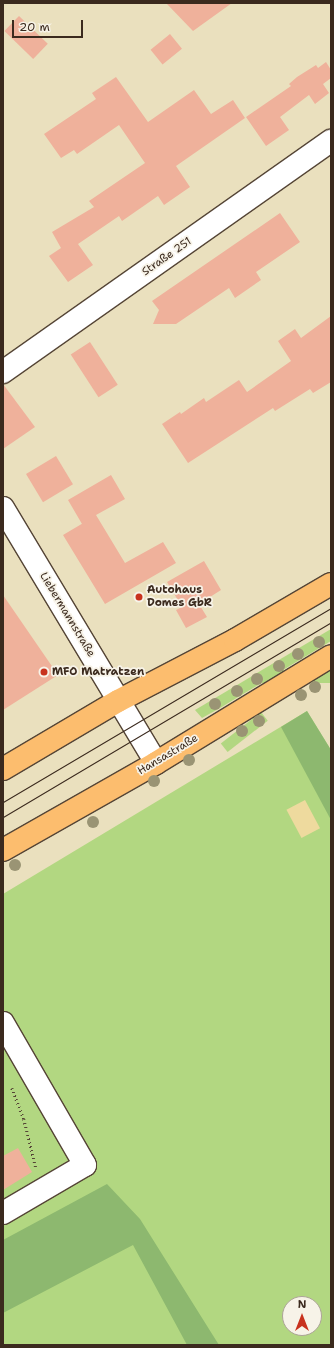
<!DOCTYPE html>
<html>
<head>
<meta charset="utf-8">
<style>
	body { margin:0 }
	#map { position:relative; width:334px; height:1348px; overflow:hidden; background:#eae0be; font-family:"Shantell Sans",sans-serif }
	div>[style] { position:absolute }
	.green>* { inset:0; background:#b2d781; transform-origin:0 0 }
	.forest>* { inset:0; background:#8db86f }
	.sand>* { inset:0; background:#eeda9e; transform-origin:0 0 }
	.building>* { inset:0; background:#efb19b; transform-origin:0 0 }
	.path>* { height:2.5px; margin-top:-1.25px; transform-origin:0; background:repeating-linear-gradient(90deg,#554536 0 1px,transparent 0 4px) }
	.roads { filter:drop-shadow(1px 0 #554536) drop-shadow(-1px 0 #554536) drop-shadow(0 1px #554536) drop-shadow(0 -1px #554536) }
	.minor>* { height:22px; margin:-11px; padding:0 11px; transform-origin:11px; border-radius:11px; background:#fff }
	.major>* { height:22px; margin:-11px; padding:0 11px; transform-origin:11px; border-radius:11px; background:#fcbd6e }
	.tram>* { height:1px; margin:-0.5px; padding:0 0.5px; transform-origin:0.5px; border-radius:0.5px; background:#3b2a1e }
	.trees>* { width:12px; height:12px; margin:-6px; border-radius:50%; background:#9a9474 }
	.dots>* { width:11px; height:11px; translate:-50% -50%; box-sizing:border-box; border:2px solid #f7f3e8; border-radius:50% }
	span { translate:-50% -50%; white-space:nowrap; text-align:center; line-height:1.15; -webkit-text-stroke:3.5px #f7f3e8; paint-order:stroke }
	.street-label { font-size:11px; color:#3b2a1e }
	.poi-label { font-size:11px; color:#3b2a1e; font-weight:700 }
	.left { translate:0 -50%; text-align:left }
	.frame { position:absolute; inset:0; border:4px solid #3b2a1e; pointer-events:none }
	.north { position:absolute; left:282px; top:1296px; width:40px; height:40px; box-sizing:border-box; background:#f7f3e8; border:1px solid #aca397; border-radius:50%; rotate:0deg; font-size:11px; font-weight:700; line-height:16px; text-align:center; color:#3b2a1e }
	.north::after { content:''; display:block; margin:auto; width:14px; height:18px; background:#c8321e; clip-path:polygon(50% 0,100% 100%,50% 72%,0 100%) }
	.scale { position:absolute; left:12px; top:20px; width:71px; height:18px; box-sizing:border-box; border:2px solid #3b2a1e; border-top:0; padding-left:5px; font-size:12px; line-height:14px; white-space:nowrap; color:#3b2a1e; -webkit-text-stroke:3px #f7f3e8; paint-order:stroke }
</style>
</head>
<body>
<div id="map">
	<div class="green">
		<i style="clip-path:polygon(331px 629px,331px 641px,220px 708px,202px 718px,195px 710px)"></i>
		<i style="left:331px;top:670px;width:13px;height:69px;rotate:90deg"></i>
		<i style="clip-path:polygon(evenodd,307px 711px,331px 750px,331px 1345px,3px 1345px,3px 894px,307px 711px,290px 1304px,314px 1304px,314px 1328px,290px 1328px,290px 1304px)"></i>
		<i style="left:261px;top:712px;width:11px;height:51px;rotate:52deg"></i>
	</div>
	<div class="forest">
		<i style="clip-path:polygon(307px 711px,331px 750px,331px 820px,281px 727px)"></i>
		<i style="clip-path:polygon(107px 1184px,140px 1219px,219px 1345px,187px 1345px,133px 1245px,3px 1313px,3px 1240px)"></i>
	</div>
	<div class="sand">
		<i style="left:305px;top:800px;width:32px;height:21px;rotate:62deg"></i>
	</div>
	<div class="building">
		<i style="clip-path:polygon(166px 3px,232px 3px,193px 31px)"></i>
		<i style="left:19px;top:16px;width:40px;height:21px;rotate:44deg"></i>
		<i style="left:170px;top:34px;width:19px;height:25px;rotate:51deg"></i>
		<i style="clip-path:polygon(326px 62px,331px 70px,331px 78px,323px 84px,329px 93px,315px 104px,309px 95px,280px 117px,289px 130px,266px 146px,246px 117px,291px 86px,289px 84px,297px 77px,316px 65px,318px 68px)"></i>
		<i style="clip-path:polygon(116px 77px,148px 122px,194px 90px,211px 114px,233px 100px,245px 118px,176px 166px,190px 187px,164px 205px,158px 196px,122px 221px,119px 216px,78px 244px,93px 265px,68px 282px,49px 256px,61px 248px,52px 232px,94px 207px,89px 201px,145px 163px,119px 125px,77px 154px,74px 150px,61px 158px,44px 134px,96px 99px,92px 93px)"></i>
		<i style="clip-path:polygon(280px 213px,300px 242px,256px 272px,261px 280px,235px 298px,229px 288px,176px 324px,153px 324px,159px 310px,152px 301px)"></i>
		<i style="clip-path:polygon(331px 316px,331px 382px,313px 393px,310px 389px,275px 411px,273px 408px,188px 463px,162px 424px,180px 412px,181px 414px,204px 398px,206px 402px,239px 380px,247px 392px,291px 361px,278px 341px,295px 329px,301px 338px)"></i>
		<i style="left:90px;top:342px;width:51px;height:23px;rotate:57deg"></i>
		<i style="clip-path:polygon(3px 384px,35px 427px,3px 449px)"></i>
		<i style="left:56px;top:456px;width:33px;height:35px;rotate:59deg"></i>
		<i style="clip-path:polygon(111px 475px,125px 499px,96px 515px,125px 563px,163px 542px,176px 563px,105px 604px,63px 535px,85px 522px,82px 524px,68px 500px)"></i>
		<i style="clip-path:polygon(204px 561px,221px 590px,199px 604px,207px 617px,186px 628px,176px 610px,182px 607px,167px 582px)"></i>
		<i style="clip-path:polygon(3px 595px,58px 675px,3px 710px)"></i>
		<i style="clip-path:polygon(18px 1148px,32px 1172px,3px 1190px,3px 1156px)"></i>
	</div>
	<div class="path">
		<i style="left:12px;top:1088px;width:33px;rotate:69deg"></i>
		<i style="left:24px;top:1119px;width:50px;rotate:76.2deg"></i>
	</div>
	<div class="roads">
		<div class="minor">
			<i style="left:3px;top:372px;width:401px;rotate:-35.2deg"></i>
			<i style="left:3px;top:508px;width:297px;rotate:59deg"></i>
			<i style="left:3px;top:1023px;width:164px;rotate:60deg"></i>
			<i style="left:85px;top:1165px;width:95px;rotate:149.7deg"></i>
		</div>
		<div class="major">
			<i style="left:3px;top:769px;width:134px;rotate:-30.6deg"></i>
			<i style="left:118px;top:701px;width:132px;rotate:-27.5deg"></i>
			<i style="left:235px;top:640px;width:111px;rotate:-30.3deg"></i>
			<i style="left:3px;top:850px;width:176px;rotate:-29.6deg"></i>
			<i style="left:156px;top:763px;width:205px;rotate:-31.4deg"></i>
		</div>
	</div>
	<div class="tram">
		<i style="left:3px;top:802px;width:381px;rotate:-30.6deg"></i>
		<i style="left:3px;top:817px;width:382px;rotate:-30.7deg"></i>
	</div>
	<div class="trees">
		<i style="left:319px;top:642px"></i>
		<i style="left:298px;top:654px"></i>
		<i style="left:279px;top:666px"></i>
		<i style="left:257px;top:679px"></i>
		<i style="left:315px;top:687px"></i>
		<i style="left:237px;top:691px"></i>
		<i style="left:301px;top:695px"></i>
		<i style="left:215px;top:704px"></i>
		<i style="left:259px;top:721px"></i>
		<i style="left:242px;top:731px"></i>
		<i style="left:189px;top:760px"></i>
		<i style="left:154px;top:781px"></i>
		<i style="left:93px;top:822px"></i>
		<i style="left:15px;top:865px"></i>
	</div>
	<div class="dots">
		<i style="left:139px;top:597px;background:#c8321e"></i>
		<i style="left:44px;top:672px;background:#c8321e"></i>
	</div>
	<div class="street-label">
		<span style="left:167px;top:257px;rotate:-35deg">Straße 251</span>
		<span style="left:67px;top:615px;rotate:59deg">Liebermannstraße</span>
		<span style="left:168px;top:755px;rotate:-31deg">Hansastraße</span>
	</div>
	<div class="poi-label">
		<span class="left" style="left:147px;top:597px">Autohaus<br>Domes GbR</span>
		<span class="left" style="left:52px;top:672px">MFO Matratzen</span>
	</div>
	<div class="frame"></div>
	<div class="north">N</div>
	<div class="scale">20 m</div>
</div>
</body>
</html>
